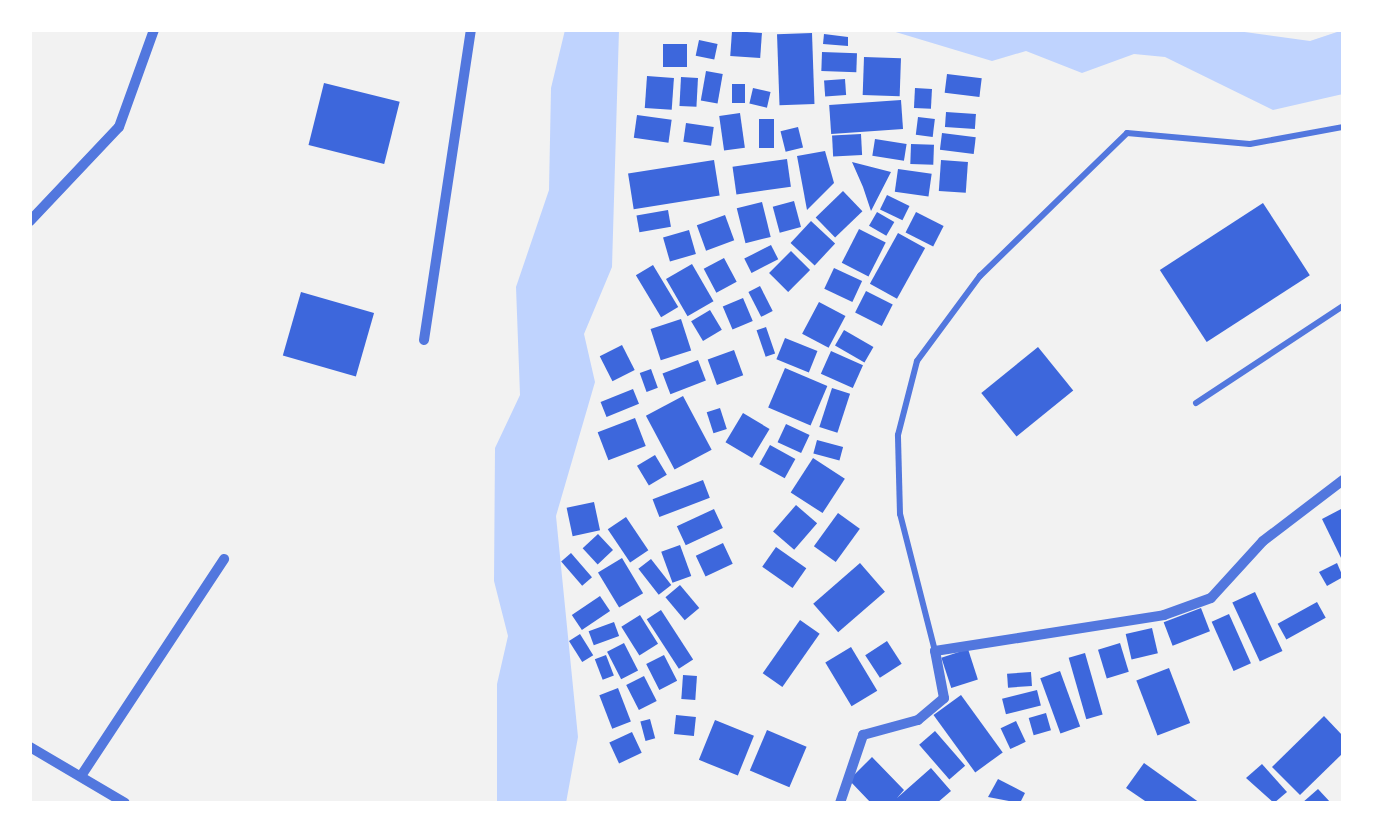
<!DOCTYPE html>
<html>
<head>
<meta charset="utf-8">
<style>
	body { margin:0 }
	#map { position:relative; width:1373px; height:833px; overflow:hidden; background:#f2f2f2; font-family:"DM Sans",sans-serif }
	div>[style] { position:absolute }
	.water>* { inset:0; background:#bfd3fe }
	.building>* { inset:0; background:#3d67dc; transform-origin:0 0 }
	.service>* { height:6px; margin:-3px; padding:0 3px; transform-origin:3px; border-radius:3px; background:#5277de }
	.minor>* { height:10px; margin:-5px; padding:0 5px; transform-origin:5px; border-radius:5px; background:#5277de }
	span { translate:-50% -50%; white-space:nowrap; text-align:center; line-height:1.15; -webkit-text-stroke:8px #fff; paint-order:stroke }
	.frame { position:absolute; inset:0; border:32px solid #fff; pointer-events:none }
</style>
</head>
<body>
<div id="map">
	<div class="water">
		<i style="clip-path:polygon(565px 30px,619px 30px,612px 267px,584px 334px,595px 382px,556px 516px,578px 737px,566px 803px,497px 803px,497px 684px,508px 636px,494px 581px,495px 448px,520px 395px,516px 287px,549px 190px,551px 88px)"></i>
		<i style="clip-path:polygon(889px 30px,1230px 30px,1310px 41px,1343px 30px,1343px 94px,1273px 110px,1165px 57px,1134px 54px,1082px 73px,1026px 51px,992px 61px)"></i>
	</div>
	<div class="building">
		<i style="left:732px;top:31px;width:30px;height:25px;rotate:4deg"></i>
		<i style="left:812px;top:33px;width:71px;height:35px;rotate:88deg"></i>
		<i style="clip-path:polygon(824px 34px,848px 37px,848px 46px,823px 44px)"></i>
		<i style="left:699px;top:40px;width:19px;height:16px;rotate:12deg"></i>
		<i style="left:663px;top:44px;width:24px;height:23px"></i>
		<i style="left:822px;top:52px;width:35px;height:19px;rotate:2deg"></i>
		<i style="left:864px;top:57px;width:37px;height:38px;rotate:2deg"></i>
		<i style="left:706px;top:71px;width:17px;height:30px;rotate:10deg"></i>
		<i style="left:947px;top:74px;width:35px;height:19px;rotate:7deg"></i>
		<i style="left:647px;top:76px;width:27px;height:32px;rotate:4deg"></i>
		<i style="left:681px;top:77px;width:17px;height:29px;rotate:3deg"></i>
		<i style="left:845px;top:79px;width:16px;height:21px;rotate:86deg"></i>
		<i style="left:324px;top:83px;width:78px;height:64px;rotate:14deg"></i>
		<i style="left:732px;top:84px;width:13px;height:19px"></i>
		<i style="left:753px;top:88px;width:18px;height:16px;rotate:13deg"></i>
		<i style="left:915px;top:88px;width:17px;height:20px;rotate:3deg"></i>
		<i style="left:901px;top:100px;width:29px;height:72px;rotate:86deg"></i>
		<i style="left:946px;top:112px;width:30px;height:15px;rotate:4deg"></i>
		<i style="left:740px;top:113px;width:35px;height:21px;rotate:82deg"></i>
		<i style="left:637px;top:115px;width:35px;height:23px;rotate:8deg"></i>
		<i style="left:918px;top:117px;width:17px;height:18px;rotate:7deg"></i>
		<i style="left:759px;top:119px;width:15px;height:29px"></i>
		<i style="left:686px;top:123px;width:28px;height:19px;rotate:8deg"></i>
		<i style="left:798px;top:127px;width:21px;height:18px;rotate:76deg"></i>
		<i style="left:942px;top:133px;width:34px;height:17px;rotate:7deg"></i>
		<i style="left:861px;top:134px;width:21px;height:29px;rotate:87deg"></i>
		<i style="left:875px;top:139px;width:32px;height:17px;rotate:9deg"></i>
		<i style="left:911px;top:144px;width:23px;height:20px;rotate:2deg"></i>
		<i style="clip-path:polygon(825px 151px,834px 183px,807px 210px,797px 156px)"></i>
		<i style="left:787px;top:159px;width:28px;height:55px;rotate:82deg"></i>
		<i style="left:714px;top:160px;width:36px;height:87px;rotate:81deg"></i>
		<i style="left:941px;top:160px;width:27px;height:31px;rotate:4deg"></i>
		<i style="clip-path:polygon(852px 162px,891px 172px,871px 211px,863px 187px)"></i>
		<i style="left:898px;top:169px;width:34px;height:23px;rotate:8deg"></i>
		<i style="left:843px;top:191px;width:28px;height:38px;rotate:46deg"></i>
		<i style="left:887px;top:195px;width:25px;height:16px;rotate:26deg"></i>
		<i style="left:794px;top:201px;width:27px;height:22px;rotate:75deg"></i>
		<i style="left:762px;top:202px;width:36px;height:26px;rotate:76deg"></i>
		<i style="left:1263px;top:203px;width:86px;height:123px;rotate:57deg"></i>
		<i style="left:668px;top:210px;width:17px;height:32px;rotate:80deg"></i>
		<i style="left:877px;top:212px;width:20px;height:16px;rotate:30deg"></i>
		<i style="left:916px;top:212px;width:31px;height:23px;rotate:27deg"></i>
		<i style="left:725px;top:215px;width:27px;height:30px;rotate:70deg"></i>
		<i style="left:811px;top:221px;width:33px;height:30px;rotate:43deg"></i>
		<i style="left:859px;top:229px;width:30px;height:38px;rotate:27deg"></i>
		<i style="left:689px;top:230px;width:25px;height:27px;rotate:74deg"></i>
		<i style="left:898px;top:233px;width:31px;height:58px;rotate:29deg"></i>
		<i style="left:771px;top:245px;width:16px;height:30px;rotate:63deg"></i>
		<i style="left:791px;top:251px;width:27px;height:31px;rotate:45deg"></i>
		<i style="left:724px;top:258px;width:27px;height:23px;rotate:62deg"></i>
		<i style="left:692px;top:264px;width:43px;height:30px;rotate:60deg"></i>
		<i style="left:653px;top:265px;width:49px;height:20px;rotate:59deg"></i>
		<i style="left:834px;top:268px;width:31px;height:23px;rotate:25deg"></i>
		<i style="left:760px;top:286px;width:28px;height:13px;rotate:63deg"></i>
		<i style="left:866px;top:291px;width:30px;height:24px;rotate:27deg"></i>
		<i style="left:301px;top:292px;width:76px;height:66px;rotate:16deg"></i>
		<i style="left:743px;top:298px;width:25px;height:22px;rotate:67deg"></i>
		<i style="left:819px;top:302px;width:30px;height:36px;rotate:28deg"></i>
		<i style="left:710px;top:310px;width:23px;height:22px;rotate:59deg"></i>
		<i style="left:681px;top:319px;width:33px;height:32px;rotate:72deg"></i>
		<i style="left:766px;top:327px;width:28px;height:10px;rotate:71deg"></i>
		<i style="left:844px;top:330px;width:34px;height:18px;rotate:30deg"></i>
		<i style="left:785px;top:338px;width:35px;height:23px;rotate:22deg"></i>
		<i style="left:622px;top:345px;width:28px;height:25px;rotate:63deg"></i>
		<i style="left:1038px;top:347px;width:56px;height:73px;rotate:51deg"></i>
		<i style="left:734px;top:350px;width:27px;height:28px;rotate:70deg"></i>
		<i style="left:831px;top:351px;width:35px;height:25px;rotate:24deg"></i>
		<i style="left:698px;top:360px;width:22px;height:38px;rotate:69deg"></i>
		<i style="left:785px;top:368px;width:46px;height:43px;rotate:23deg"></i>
		<i style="left:651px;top:369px;width:20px;height:12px;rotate:70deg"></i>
		<i style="left:832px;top:388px;width:19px;height:41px;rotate:18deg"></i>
		<i style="left:633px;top:389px;width:16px;height:35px;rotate:68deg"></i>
		<i style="left:683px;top:396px;width:61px;height:42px;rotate:62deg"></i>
		<i style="left:720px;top:408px;width:22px;height:14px;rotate:72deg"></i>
		<i style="left:743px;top:413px;width:31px;height:34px;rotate:31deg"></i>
		<i style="left:635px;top:418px;width:30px;height:40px;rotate:69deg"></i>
		<i style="left:786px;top:424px;width:26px;height:20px;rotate:25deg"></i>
		<i style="left:817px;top:440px;width:27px;height:14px;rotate:15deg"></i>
		<i style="left:770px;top:445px;width:29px;height:22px;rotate:29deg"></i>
		<i style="left:655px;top:455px;width:23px;height:21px;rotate:59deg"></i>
		<i style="left:813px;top:458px;width:38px;height:41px;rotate:33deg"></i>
		<i style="left:703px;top:480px;width:19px;height:54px;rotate:69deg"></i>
		<i style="left:594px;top:502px;width:29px;height:28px;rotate:78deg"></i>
		<i style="left:796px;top:505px;width:28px;height:35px;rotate:41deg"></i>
		<i style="clip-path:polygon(1343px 508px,1343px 562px,1322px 519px)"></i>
		<i style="left:714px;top:509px;width:21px;height:41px;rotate:65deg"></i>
		<i style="left:838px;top:513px;width:27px;height:41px;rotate:36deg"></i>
		<i style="left:626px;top:517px;width:40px;height:22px;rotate:56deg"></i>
		<i style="left:598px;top:534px;width:22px;height:21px;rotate:47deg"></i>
		<i style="left:723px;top:543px;width:23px;height:30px;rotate:65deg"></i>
		<i style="left:680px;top:545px;width:33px;height:20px;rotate:70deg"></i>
		<i style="left:776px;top:547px;width:37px;height:24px;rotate:35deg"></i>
		<i style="left:571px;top:553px;width:32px;height:13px;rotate:49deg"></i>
		<i style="left:622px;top:558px;width:41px;height:28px;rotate:59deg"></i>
		<i style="left:651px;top:559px;width:33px;height:16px;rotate:52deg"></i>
		<i style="left:860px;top:563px;width:38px;height:62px;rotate:49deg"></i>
		<i style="clip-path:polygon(1337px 563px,1343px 577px,1327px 586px,1319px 572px)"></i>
		<i style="left:680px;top:585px;width:30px;height:19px;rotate:50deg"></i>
		<i style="left:1255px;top:592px;width:65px;height:25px;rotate:65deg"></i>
		<i style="left:600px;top:596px;width:18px;height:34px;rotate:56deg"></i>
		<i style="left:1317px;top:602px;width:18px;height:45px;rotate:61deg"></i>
		<i style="left:1201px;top:608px;width:25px;height:40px;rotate:69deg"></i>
		<i style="left:661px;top:610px;width:59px;height:17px;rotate:57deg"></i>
		<i style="left:1229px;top:614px;width:54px;height:19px;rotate:66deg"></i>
		<i style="left:640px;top:615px;width:34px;height:22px;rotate:58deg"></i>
		<i style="left:800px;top:620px;width:24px;height:65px;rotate:35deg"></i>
		<i style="left:614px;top:622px;width:15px;height:27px;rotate:70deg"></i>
		<i style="left:1152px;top:628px;width:26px;height:27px;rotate:77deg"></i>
		<i style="left:580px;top:634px;width:25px;height:13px;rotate:58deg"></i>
		<i style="left:887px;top:641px;width:27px;height:26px;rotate:57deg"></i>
		<i style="left:624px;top:643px;width:31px;height:19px;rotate:63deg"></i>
		<i style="left:1120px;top:643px;width:30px;height:23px;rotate:73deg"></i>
		<i style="left:851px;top:647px;width:51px;height:30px;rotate:59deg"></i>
		<i style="left:968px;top:649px;width:32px;height:28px;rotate:72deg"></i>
		<i style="left:1085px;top:653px;width:64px;height:17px;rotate:74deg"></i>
		<i style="left:606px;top:655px;width:22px;height:12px;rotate:69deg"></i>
		<i style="left:664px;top:655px;width:29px;height:20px;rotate:63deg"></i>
		<i style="left:1169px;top:668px;width:59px;height:35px;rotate:69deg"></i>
		<i style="left:1060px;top:671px;width:59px;height:21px;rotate:70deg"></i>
		<i style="left:1031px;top:672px;width:14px;height:24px;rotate:86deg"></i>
		<i style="left:683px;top:675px;width:14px;height:24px;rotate:4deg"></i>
		<i style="left:644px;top:676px;width:28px;height:20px;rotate:63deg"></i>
		<i style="left:618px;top:688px;width:36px;height:20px;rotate:69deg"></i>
		<i style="left:1037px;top:690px;width:16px;height:36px;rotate:76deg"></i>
		<i style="left:961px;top:695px;width:71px;height:34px;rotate:54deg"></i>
		<i style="left:1046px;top:713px;width:18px;height:18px;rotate:74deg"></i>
		<i style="left:676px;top:715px;width:20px;height:19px;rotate:6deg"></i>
		<i style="clip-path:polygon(1324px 716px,1343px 736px,1343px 753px,1300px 795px,1272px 767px)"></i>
		<i style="left:650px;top:719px;width:20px;height:10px;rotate:75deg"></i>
		<i style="left:715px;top:720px;width:42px;height:43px;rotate:22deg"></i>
		<i style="left:1016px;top:721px;width:23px;height:17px;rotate:65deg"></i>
		<i style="left:767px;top:730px;width:43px;height:44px;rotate:23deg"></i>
		<i style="left:935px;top:731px;width:46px;height:21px;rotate:49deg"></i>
		<i style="left:632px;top:732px;width:23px;height:25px;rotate:65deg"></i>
		<i style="clip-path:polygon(872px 757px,904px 790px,897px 798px,931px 768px,951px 791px,937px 803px,871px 803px,849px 780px)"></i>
		<i style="clip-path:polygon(1144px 763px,1200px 803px,1148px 803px,1126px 788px)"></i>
		<i style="clip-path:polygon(1262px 764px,1287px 792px,1274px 803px,1246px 778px)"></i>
		<i style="clip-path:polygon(998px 779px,1025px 793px,1020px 803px,988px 797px)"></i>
		<i style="clip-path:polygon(1318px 789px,1331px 803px,1302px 803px)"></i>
	</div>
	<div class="service">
		<i style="left:1196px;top:403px;width:176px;rotate:-33.4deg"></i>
		<i style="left:935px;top:651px;width:141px;rotate:-104.3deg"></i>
		<i style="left:900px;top:514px;width:79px;rotate:-91.5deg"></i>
		<i style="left:898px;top:435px;width:76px;rotate:-75.6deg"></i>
		<i style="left:917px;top:361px;width:106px;rotate:-53.5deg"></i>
		<i style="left:980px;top:276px;width:205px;rotate:-44.2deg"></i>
		<i style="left:1127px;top:133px;width:123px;rotate:5.1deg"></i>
		<i style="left:1250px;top:144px;width:95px;rotate:-10.4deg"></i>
	</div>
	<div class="minor">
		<i style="left:30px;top:221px;width:129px;rotate:-46.6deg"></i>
		<i style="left:119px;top:127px;width:103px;rotate:-70.2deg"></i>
		<i style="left:424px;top:340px;width:314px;rotate:-81.4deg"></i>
		<i style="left:30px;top:747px;width:110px;rotate:30.5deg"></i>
		<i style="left:81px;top:776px;width:260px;rotate:-56.6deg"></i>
		<i style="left:840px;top:803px;width:72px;rotate:-71.3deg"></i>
		<i style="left:863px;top:735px;width:57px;rotate:-15.3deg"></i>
		<i style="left:918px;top:720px;width:34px;rotate:-40deg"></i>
		<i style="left:944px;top:698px;width:48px;rotate:-100.8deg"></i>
		<i style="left:935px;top:651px;width:232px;rotate:-8.9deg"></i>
		<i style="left:1164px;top:615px;width:50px;rotate:-19.9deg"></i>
		<i style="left:1211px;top:598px;width:77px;rotate:-47.6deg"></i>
		<i style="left:1263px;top:541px;width:101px;rotate:-37.3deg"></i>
	</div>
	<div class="frame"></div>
</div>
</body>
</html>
